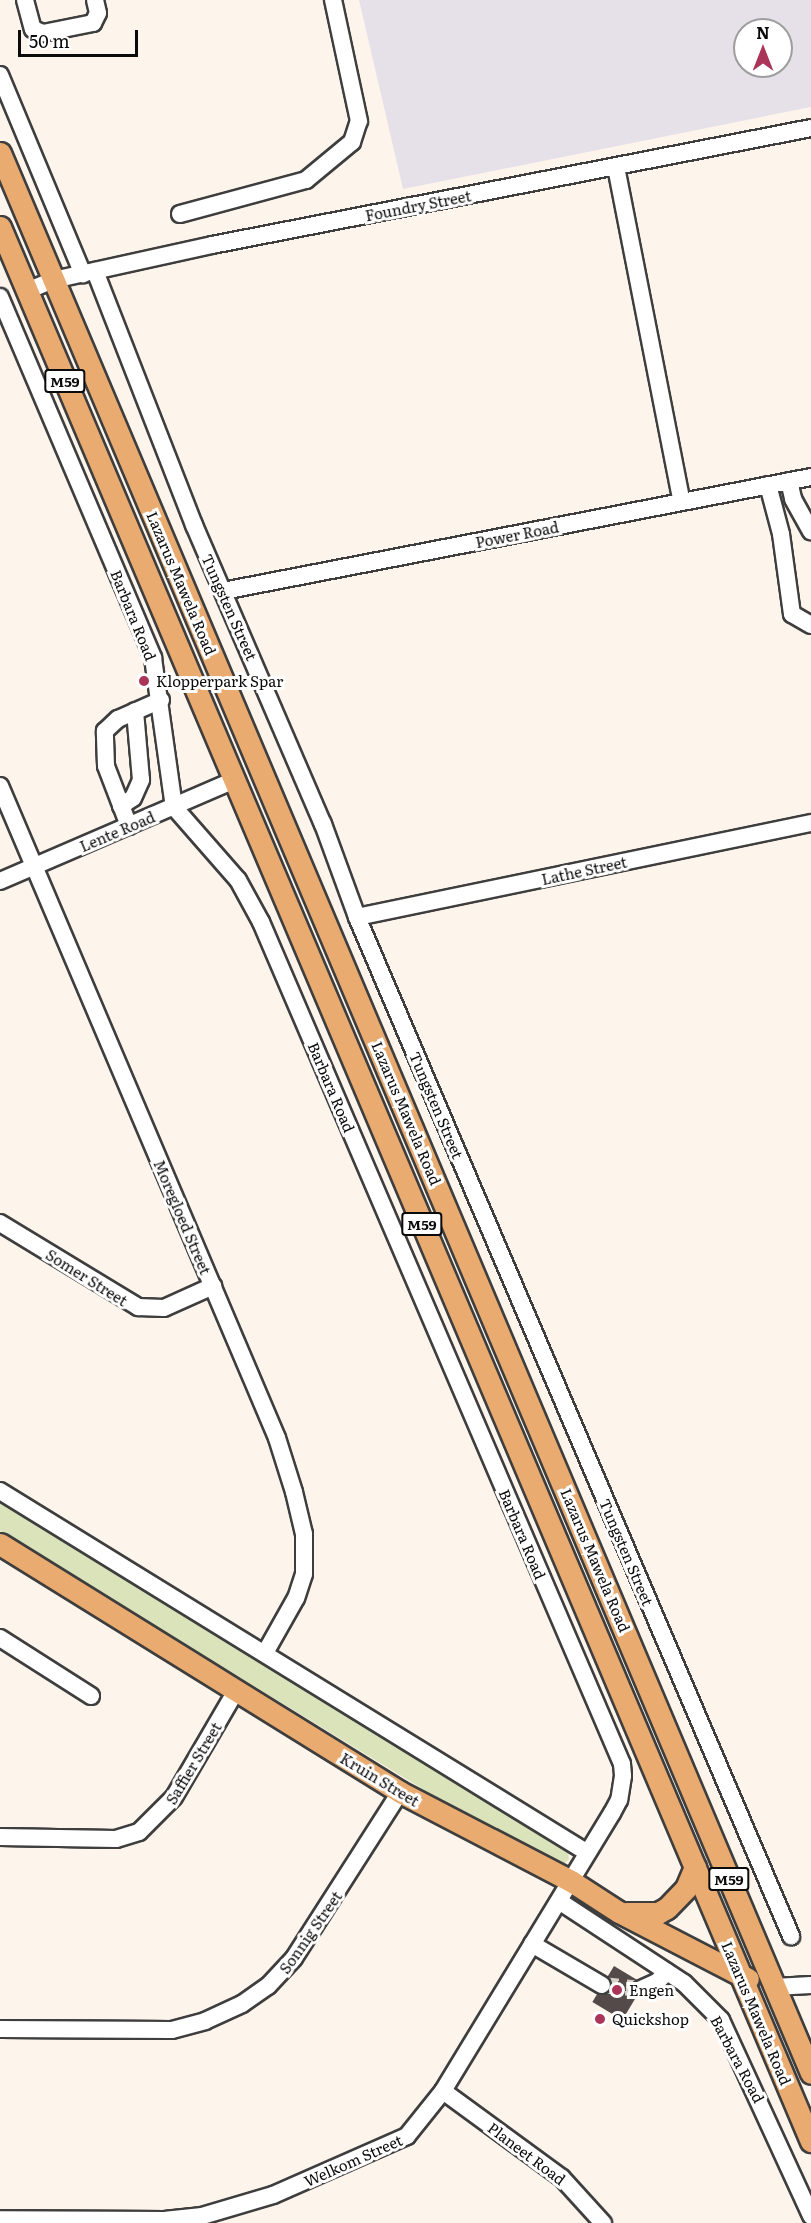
<!DOCTYPE html>
<html>
<head>
<meta charset="utf-8">
<style>
	body { margin:0 }
	#map { position:relative; width:811px; height:2223px; overflow:hidden; background:#fdf5ec; font-family:Literata,serif }
	div>[style] { position:absolute }
	.industrial>* { inset:0; background:#e6e0e9 }
	.green>* { inset:0; background:#dae3ba }
	.building>* { inset:0; background:#534a49; transform-origin:0 0 }
	.minor-tunnel>* { height:16px; margin-top:-8px; transform-origin:0; background:repeating-linear-gradient(90deg,#d9d2ca 0 16px,transparent 0 24px) }
	.roads { filter:drop-shadow(2px 0 #3e3e3e) drop-shadow(-2px 0 #3e3e3e) drop-shadow(0 2px #3e3e3e) drop-shadow(0 -2px #3e3e3e) }
	.minor>* { height:16px; margin:-8px; padding:0 8px; transform-origin:8px; border-radius:8px; background:#fff }
	.major>* { height:21px; margin:-10.5px; padding:0 10.5px; transform-origin:10.5px; border-radius:10.5px; background:#e9ab70 }
	.dots>* { width:16px; height:16px; translate:-50% -50%; box-sizing:border-box; border:3px solid #fff; border-radius:50% }
	span { translate:-50% -50%; white-space:nowrap; text-align:center; line-height:1.15; -webkit-text-stroke:6px #fff; paint-order:stroke }
	.shield-label span { padding:2px 4px; background:#fff; border:2px solid; border-radius:4px; -webkit-text-stroke-width:0 }
	.shield-label { font-size:14px; color:#0b0b0b; font-weight:700 }
	.street-label { font-size:15px; color:#0b0b0b }
	.poi-label { font-size:15px; color:#0b0b0b }
	.left { translate:0 -50%; text-align:left }
	.north { position:absolute; left:733px; top:18px; width:60px; height:60px; box-sizing:border-box; background:#fff; border:2px solid #9d9d9d; border-radius:50%; rotate:0deg; font-size:16px; font-weight:700; line-height:24px; text-align:center; color:#0b0b0b }
	.north::after { content:''; display:block; margin:auto; width:21px; height:27px; background:#ab3459; clip-path:polygon(50% 0,100% 100%,50% 72%,0 100%) }
	.scale { position:absolute; left:18px; top:30px; width:120px; height:27px; box-sizing:border-box; border:3px solid #0b0b0b; border-top:0; padding-left:8px; font-size:18px; line-height:21px; white-space:nowrap; color:#0b0b0b; -webkit-text-stroke:4px #fff; paint-order:stroke }
</style>
</head>
<body>
<div id="map">
	<div class="industrial">
		<i style="clip-path:polygon(evenodd,359px 0,811px 0,811px 107px,403px 189px,359px 0,745px 30px,781px 30px,781px 66px,745px 66px,745px 30px)"></i>
	</div>
	<div class="green">
		<i style="clip-path:polygon(0 1502px,551px 1842px,568px 1853px,569px 1859px,562px 1866px,503px 1838px,0 1531px)"></i>
	</div>
	<div class="building">
		<i style="left:614px;top:1966px;width:35px;height:42px;rotate:31deg"></i>
	</div>
	<div class="minor-tunnel">
		<i style="left:602px;top:1985px;width:39px;rotate:6deg"></i>
	</div>
	<div class="roads">
		<div class="minor">
			<i style="left:25px;top:0;width:30px;rotate:75deg"></i>
			<i style="left:33px;top:29px;width:11px;rotate:22deg"></i>
			<i style="left:43px;top:33px;width:51px;rotate:-11.3deg"></i>
			<i style="left:93px;top:23px;width:11px;rotate:-63deg"></i>
			<i style="left:98px;top:13px;width:13px;rotate:-103deg"></i>
			<i style="left:0;top:75px;width:216px;rotate:67.4deg"></i>
			<i style="left:616px;top:167px;width:341px;rotate:78.9deg"></i>
			<i style="left:180px;top:214px;width:131px;rotate:-15.1deg"></i>
			<i style="left:306px;top:180px;width:60px;rotate:-39.6deg"></i>
			<i style="left:352px;top:142px;width:22px;rotate:-72deg"></i>
			<i style="left:359px;top:121px;width:124px;rotate:-102.1deg"></i>
			<i style="left:95px;top:271px;width:273px;rotate:68.7deg"></i>
			<i style="left:194px;top:525px;width:326px;rotate:66.7deg"></i>
			<i style="left:323px;top:824px;width:99px;rotate:69.9deg"></i>
			<i style="left:357px;top:917px;width:1108px;rotate:66.93deg"></i>
			<i style="left:27px;top:291px;width:28px;rotate:-23deg"></i>
			<i style="left:53px;top:280px;width:163px;rotate:-12.4deg"></i>
			<i style="left:212px;top:245px;width:610px;rotate:-11.05deg"></i>
			<i style="left:0;top:297px;width:392px;rotate:67deg"></i>
			<i style="left:153px;top:658px;width:150px;rotate:82deg"></i>
			<i style="left:174px;top:807px;width:97px;rotate:48.8deg"></i>
			<i style="left:238px;top:880px;width:48px;rotate:61.3deg"></i>
			<i style="left:261px;top:922px;width:916px;rotate:66.79deg"></i>
			<i style="left:622px;top:1764px;width:12px;rotate:85deg"></i>
			<i style="left:623px;top:1776px;width:24px;rotate:99deg"></i>
			<i style="left:619px;top:1800px;width:15px;rotate:118deg"></i>
			<i style="left:612px;top:1813px;width:325px;rotate:121.3deg"></i>
			<i style="left:443px;top:2091px;width:58px;rotate:128.7deg"></i>
			<i style="left:407px;top:2136px;width:146px;rotate:156.2deg"></i>
			<i style="left:273px;top:2195px;width:74px;rotate:163.5deg"></i>
			<i style="left:202px;top:2216px;width:36px;rotate:174deg"></i>
			<i style="left:166px;top:2220px;width:166px;rotate:-179.7deg"></i>
			<i style="left:789px;top:481px;width:18px;rotate:77deg"></i>
			<i style="left:793px;top:499px;width:37px;rotate:61deg"></i>
			<i style="left:768px;top:485px;width:51px;rotate:75.1deg"></i>
			<i style="left:781px;top:534px;width:81px;rotate:82.2deg"></i>
			<i style="left:792px;top:614px;width:22px;rotate:30deg"></i>
			<i style="left:223px;top:591px;width:599px;rotate:-10.97deg"></i>
			<i style="left:0;top:786px;width:708px;rotate:66.98deg"></i>
			<i style="left:277px;top:1438px;width:57px;rotate:72.5deg"></i>
			<i style="left:294px;top:1492px;width:43px;rotate:76.6deg"></i>
			<i style="left:304px;top:1534px;width:40px;rotate:90deg"></i>
			<i style="left:304px;top:1574px;width:25px;rotate:108deg"></i>
			<i style="left:296px;top:1598px;width:63px;rotate:119.4deg"></i>
			<i style="left:121px;top:806px;width:14px;rotate:-34deg"></i>
			<i style="left:133px;top:798px;width:20px;rotate:-66deg"></i>
			<i style="left:141px;top:780px;width:69px;rotate:-95deg"></i>
			<i style="left:129px;top:826px;width:64px;rotate:-111deg"></i>
			<i style="left:106px;top:766px;width:35px;rotate:-92deg"></i>
			<i style="left:105px;top:731px;width:18px;rotate:-43deg"></i>
			<i style="left:118px;top:719px;width:47px;rotate:-23.8deg"></i>
			<i style="left:0;top:881px;width:255px;rotate:-23.3deg"></i>
			<i style="left:357px;top:917px;width:464px;rotate:-11.7deg"></i>
			<i style="left:0;top:1223px;width:162px;rotate:31.3deg"></i>
			<i style="left:138px;top:1307px;width:26px;rotate:2deg"></i>
			<i style="left:164px;top:1308px;width:54px;rotate:-24.2deg"></i>
			<i style="left:0;top:1491px;width:688px;rotate:31.63deg"></i>
			<i style="left:0;top:1638px;width:108px;rotate:32.5deg"></i>
			<i style="left:0;top:1837px;width:116px;rotate:1deg"></i>
			<i style="left:116px;top:1839px;width:24px;rotate:-17deg"></i>
			<i style="left:139px;top:1832px;width:49px;rotate:-45deg"></i>
			<i style="left:174px;top:1797px;width:125px;rotate:-59.7deg"></i>
			<i style="left:559px;top:1901px;width:149px;rotate:33.3deg"></i>
			<i style="left:684px;top:1983px;width:52px;rotate:45deg"></i>
			<i style="left:721px;top:2020px;width:216px;rotate:65.3deg"></i>
			<i style="left:532px;top:1944px;width:81px;rotate:30.4deg"></i>
			<i style="left:774px;top:1987px;width:37px;rotate:-3deg"></i>
			<i style="left:641px;top:1989px;width:17px;rotate:-24deg"></i>
			<i style="left:657px;top:1982px;width:14px;rotate:-45deg"></i>
			<i style="left:0;top:2029px;width:172px;rotate:0.3deg"></i>
			<i style="left:172px;top:2030px;width:34px;rotate:-15deg"></i>
			<i style="left:205px;top:2021px;width:41px;rotate:-24.7deg"></i>
			<i style="left:242px;top:2004px;width:32px;rotate:-35deg"></i>
			<i style="left:268px;top:1986px;width:38px;rotate:-47deg"></i>
			<i style="left:294px;top:1958px;width:197px;rotate:-57.4deg"></i>
			<i style="left:443px;top:2091px;width:147px;rotate:36.2deg"></i>
			<i style="left:562px;top:2178px;width:61px;rotate:47.7deg"></i>
		</div>
		<div class="major">
			<i style="left:0;top:153px;width:2084px;rotate:67.1deg"></i>
			<i style="left:0;top:227px;width:2079px;rotate:67.04deg"></i>
			<i style="left:0;top:1544px;width:471px;rotate:31.8deg"></i>
			<i style="left:400px;top:1792px;width:193px;rotate:27.5deg"></i>
			<i style="left:571px;top:1881px;width:57px;rotate:32.9deg"></i>
			<i style="left:619px;top:1912px;width:145px;rotate:27.4deg"></i>
			<i style="left:626px;top:1913px;width:32px"></i>
			<i style="left:658px;top:1913px;width:10px;rotate:-29deg"></i>
			<i style="left:667px;top:1908px;width:28px;rotate:-46deg"></i>
			<i style="left:686px;top:1888px;width:23px;rotate:-67deg"></i>
		</div>
	</div>
	<div class="dots">
		<i style="left:144px;top:681px;background:#ab3459"></i>
		<i style="left:617px;top:1990px;background:#ab3459"></i>
		<i style="left:600px;top:2019px;background:#ab3459"></i>
	</div>
	<div class="shield-label">
		<span style="left:65px;top:381px">M59</span>
		<span style="left:422px;top:1224px">M59</span>
		<span style="left:729px;top:1879px">M59</span>
	</div>
	<div class="street-label">
		<span style="left:418px;top:205px;rotate:-11deg">Foundry Street</span>
		<span style="left:517px;top:534px;rotate:-11deg">Power Road</span>
		<span style="left:182px;top:583px;rotate:67deg">Lazarus Mawela Road</span>
		<span style="left:230px;top:607px;rotate:66deg">Tungsten Street</span>
		<span style="left:134px;top:615px;rotate:68deg">Barbara Road</span>
		<span style="left:117px;top:831px;rotate:-23deg">Lente Road</span>
		<span style="left:584px;top:870px;rotate:-12deg">Lathe Street</span>
		<span style="left:332px;top:1087px;rotate:67deg">Barbara Road</span>
		<span style="left:437px;top:1105px;rotate:67deg">Tungsten Street</span>
		<span style="left:407px;top:1113px;rotate:67deg">Lazarus Mawela Road</span>
		<span style="left:183px;top:1217px;rotate:67deg">Moregloed Street</span>
		<span style="left:87px;top:1277px;rotate:32deg">Somer Street</span>
		<span style="left:523px;top:1534px;rotate:67deg">Barbara Road</span>
		<span style="left:627px;top:1552px;rotate:67deg">Tungsten Street</span>
		<span style="left:596px;top:1560px;rotate:67deg">Lazarus Mawela Road</span>
		<span style="left:193px;top:1763px;rotate:-59deg">Saffier Street</span>
		<span style="left:380px;top:1779px;rotate:31deg">Kruin Street</span>
		<span style="left:310px;top:1932px;rotate:-55deg">Sonnig Street</span>
		<span style="left:757px;top:2013px;rotate:67deg">Lazarus Mawela Road</span>
		<span style="left:738px;top:2059px;rotate:62deg">Barbara Road</span>
		<span style="left:527px;top:2153px;rotate:37deg">Planeet Road</span>
		<span style="left:353px;top:2160px;rotate:-24deg">Welkom Street</span>
	</div>
	<div class="poi-label">
		<span class="left" style="left:156px;top:681px">Klopperpark Spar</span>
		<span class="left" style="left:629px;top:1990px">Engen</span>
		<span class="left" style="left:612px;top:2019px">Quickshop</span>
	</div>
	<div class="north">N</div>
	<div class="scale">50 m</div>
</div>
</body>
</html>
